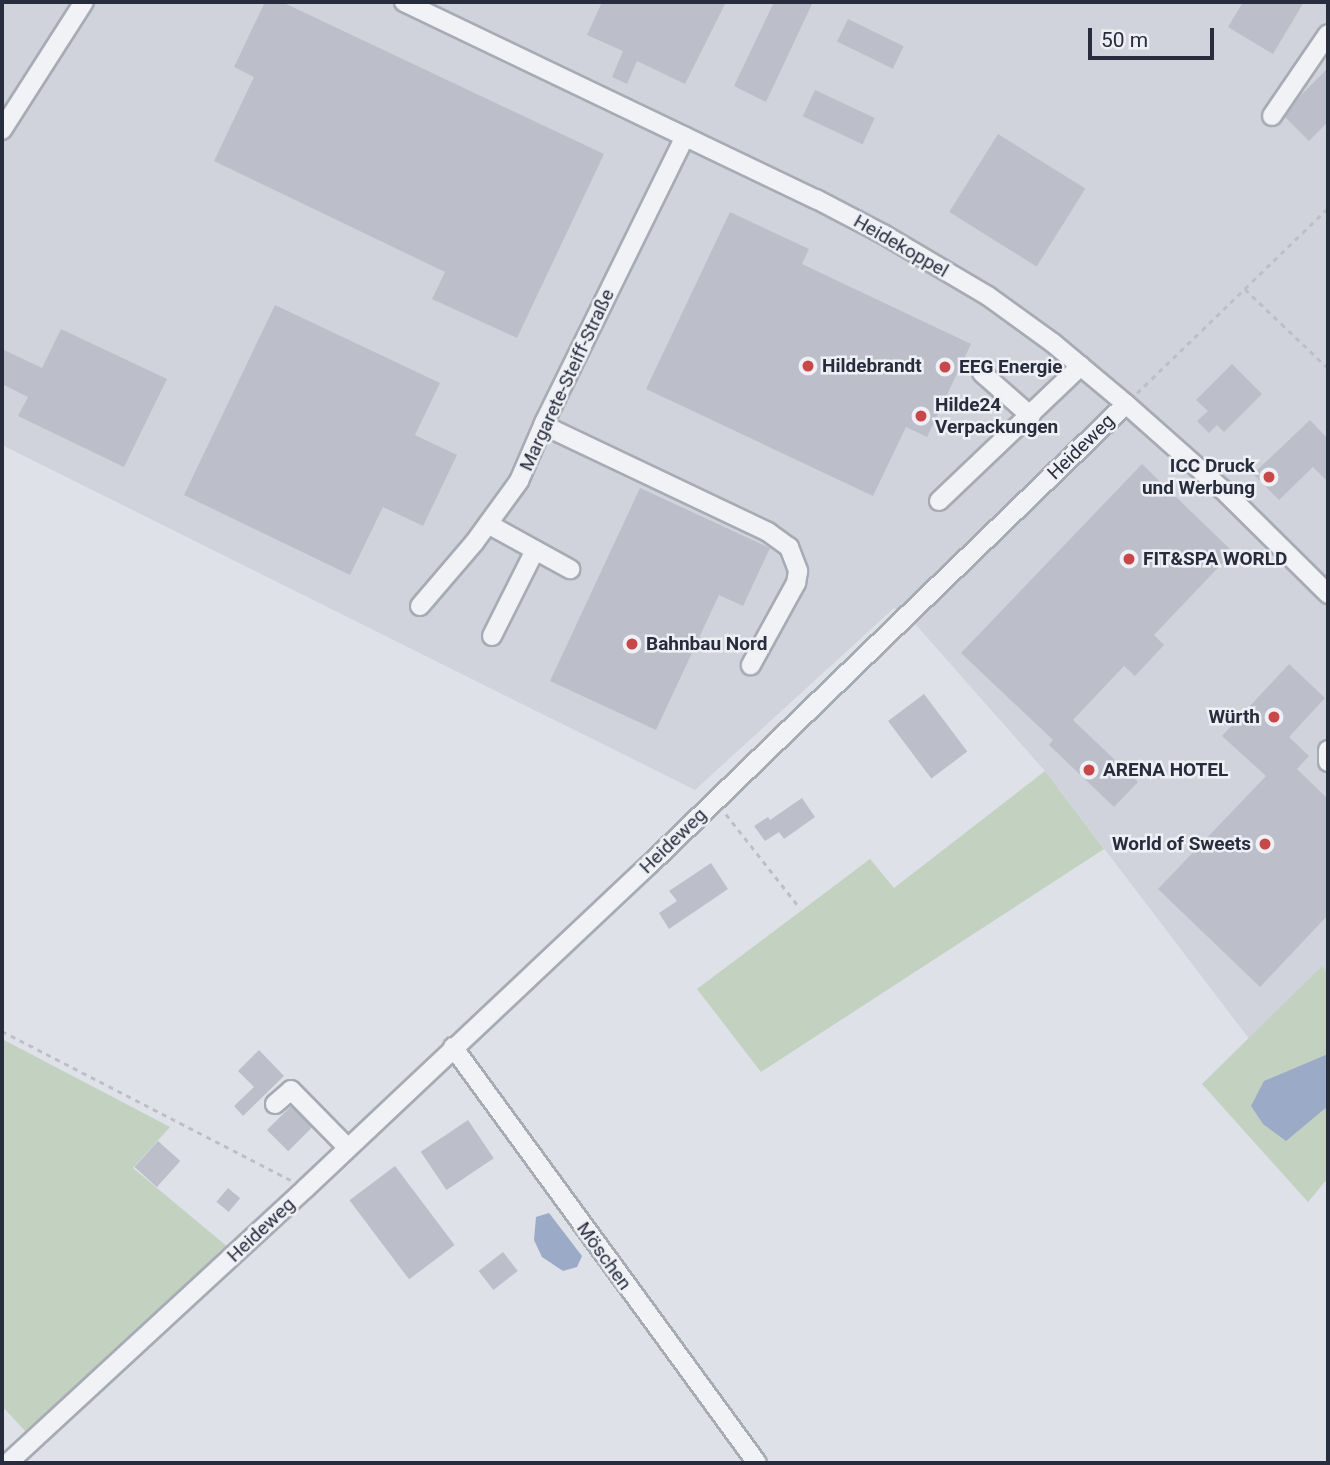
<!DOCTYPE html>
<html>
<head>
<meta charset="utf-8">
<style>
	body { margin:0 }
	#map { position:relative; width:1330px; height:1465px; overflow:hidden; background:#dee1e7; font-family:Roboto,sans-serif }
	div>[style] { position:absolute }
	.built>* { inset:0; background:#d0d3dc }
	.green>* { inset:0; background:#c2d1c0 }
	.water>* { inset:0; background:#9baac6 }
	.building>* { inset:0; background:#bcbfca; transform-origin:0 0 }
	.path>* { height:2.5px; margin-top:-1.25px; transform-origin:0; background:repeating-linear-gradient(90deg,#bdbfc6 0 5px,transparent 0 10px) }
	.roads { filter:drop-shadow(2px 0 #a7abb4) drop-shadow(-2px 0 #a7abb4) drop-shadow(0 2px #a7abb4) drop-shadow(0 -2px #a7abb4) }
	.minor>* { height:18px; margin:-9px; padding:0 9px; transform-origin:9px; border-radius:9px; background:#f1f2f6 }
	.dots>* { width:19px; height:19px; translate:-50% -50%; box-sizing:border-box; border:4px solid #eef0f5; border-radius:50% }
	span { translate:-50% -50%; white-space:nowrap; text-align:center; line-height:1.15; -webkit-text-stroke:5px #eef0f5; paint-order:stroke }
	.street-label { font-size:19px; color:#282d3d }
	.poi-label { font-size:19px; color:#282d3d; font-weight:700 }
	.left { translate:0 -50%; text-align:left }
	.right { translate:-100% -50%; text-align:right }
	.frame { position:absolute; inset:0; border:4px solid #282d3d; pointer-events:none }
	.scale { position:absolute; left:1088px; top:28px; width:126px; height:32px; box-sizing:border-box; border:4px solid #282d3d; border-top:0; padding-left:9px; font-size:21px; line-height:24px; white-space:nowrap; color:#282d3d; -webkit-text-stroke:5px #eef0f5; paint-order:stroke }
</style>
</head>
<body>
<div id="map">
	<div class="built">
		<i style="clip-path:polygon(2px 2px,1328px 2px,1328px 973px,1321px 967px,1250px 1040px,1045px 771px,917px 626px,894px 608px,695px 790px,2px 445px)"></i>
	</div>
	<div class="green">
		<i style="clip-path:polygon(1045px 771px,1104px 849px,761px 1072px,697px 989px,870px 859px,894px 888px)"></i>
		<i style="clip-path:polygon(1322px 966px,1328px 973px,1328px 1178px,1308px 1202px,1202px 1084px)"></i>
		<i style="clip-path:polygon(2px 1039px,170px 1127px,133px 1168px,229px 1248px,26px 1432px,2px 1406px)"></i>
	</div>
	<div class="water">
		<i style="clip-path:polygon(1328px 1054px,1328px 1106px,1286px 1141px,1263px 1124px,1251px 1106px,1264px 1081px)"></i>
		<i style="clip-path:polygon(549px 1213px,582px 1256px,577px 1267px,563px 1271px,542px 1257px,534px 1240px,536px 1217px)"></i>
	</div>
	<div class="building">
		<i style="clip-path:polygon(265px 2px,282px 2px,604px 154px,517px 338px,432px 299px,445px 272px,214px 161px,254px 77px,234px 67px)"></i>
		<i style="clip-path:polygon(602px 2px,726px 2px,685px 84px,637px 61px,627px 84px,612px 77px,623px 51px,587px 35px)"></i>
		<i style="clip-path:polygon(774px 2px,813px 2px,766px 102px,734px 86px)"></i>
		<i style="clip-path:polygon(1243px 2px,1304px 2px,1273px 54px,1228px 27px)"></i>
		<i style="left:848px;top:19px;width:62px;height:25px;rotate:26deg"></i>
		<i style="clip-path:polygon(1328px 68px,1328px 122px,1309px 141px,1285px 117px,1299px 97px)"></i>
		<i style="left:815px;top:90px;width:66px;height:29px;rotate:25deg"></i>
		<i style="left:998px;top:134px;width:103px;height:92px;rotate:32deg"></i>
		<i style="clip-path:polygon(730px 212px,809px 249px,802px 264px,971px 344px,927px 437px,906px 427px,873px 496px,646px 389px)"></i>
		<i style="clip-path:polygon(275px 305px,440px 383px,415px 435px,457px 455px,423px 526px,383px 507px,350px 575px,184px 495px)"></i>
		<i style="clip-path:polygon(61px 329px,167px 379px,124px 467px,18px 416px,28px 397px,2px 384px,2px 349px,42px 368px)"></i>
		<i style="clip-path:polygon(1232px 364px,1262px 394px,1224px 432px,1217px 425px,1209px 433px,1197px 421px,1208px 411px,1196px 400px)"></i>
		<i style="clip-path:polygon(1310px 420px,1328px 439px,1328px 482px,1313px 467px,1279px 500px,1253px 474px)"></i>
		<i style="clip-path:polygon(1142px 464px,1233px 552px,1154px 635px,1164px 645px,1135px 676px,1124px 666px,1073px 720px,1138px 782px,1114px 807px,1049px 745px,1053px 740px,961px 653px)"></i>
		<i style="clip-path:polygon(640px 488px,770px 548px,743px 606px,719px 595px,656px 730px,550px 681px)"></i>
		<i style="clip-path:polygon(1289px 664px,1325px 698px,1289px 737px,1309px 756px,1297px 769px,1328px 799px,1328px 915px,1260px 987px,1158px 889px,1266px 776px,1222px 736px)"></i>
		<i style="left:924px;top:694px;width:72px;height:45px;rotate:53deg"></i>
		<i style="clip-path:polygon(802px 798px,815px 817px,784px 839px,779px 832px,765px 841px,754px 826px,768px 817px,770px 820px)"></i>
		<i style="clip-path:polygon(711px 863px,728px 889px,669px 929px,659px 913px,677px 901px,669px 891px)"></i>
		<i style="clip-path:polygon(259px 1050px,284px 1076px,243px 1116px,234px 1106px,254px 1087px,238px 1071px)"></i>
		<i style="left:291px;top:1106px;width:30px;height:34px;rotate:45deg"></i>
		<i style="left:468px;top:1120px;width:46px;height:57px;rotate:56deg"></i>
		<i style="left:158px;top:1141px;width:30px;height:35px;rotate:42deg"></i>
		<i style="left:395px;top:1166px;width:99px;height:57px;rotate:53deg"></i>
		<i style="left:228px;top:1188px;width:16px;height:18px;rotate:40deg"></i>
		<i style="left:503px;top:1252px;width:24px;height:31px;rotate:52deg"></i>
	</div>
	<div class="path">
		<i style="left:1245px;top:289px;width:115px;rotate:43.6deg"></i>
		<i style="left:1137px;top:393px;width:266px;rotate:-44.1deg"></i>
		<i style="left:726px;top:814px;width:120px;rotate:51.8deg"></i>
		<i style="left:2px;top:1031px;width:325px;rotate:27.3deg"></i>
	</div>
	<div class="roads">
		<div class="minor">
			<i style="left:404px;top:2px;width:457px;rotate:25.6deg"></i>
			<i style="left:816px;top:199px;width:76px;rotate:27.6deg"></i>
			<i style="left:883px;top:234px;width:122px;rotate:30.6deg"></i>
			<i style="left:988px;top:296px;width:80px;rotate:35.9deg"></i>
			<i style="left:1053px;top:343px;width:95px;rotate:39.9deg"></i>
			<i style="left:1126px;top:404px;width:130px;rotate:41.6deg"></i>
			<i style="left:1223px;top:490px;width:148px;rotate:44.7deg"></i>
			<i style="left:1272px;top:116px;width:99px;rotate:-55.7deg"></i>
			<i style="left:2px;top:130px;width:152px;rotate:-57.4deg"></i>
			<i style="left:982px;top:373px;width:65px;rotate:41.3deg"></i>
			<i style="left:543px;top:425px;width:249px;rotate:25.4deg"></i>
			<i style="left:768px;top:532px;width:26px;rotate:36deg"></i>
			<i style="left:789px;top:547px;width:26px;rotate:69deg"></i>
			<i style="left:798px;top:571px;width:12px;rotate:99deg"></i>
			<i style="left:796px;top:583px;width:94px;rotate:118.8deg"></i>
			<i style="left:939px;top:501px;width:196px;rotate:-43.6deg"></i>
			<i style="left:488px;top:524px;width:94px;rotate:28.8deg"></i>
			<i style="left:420px;top:606px;width:83px;rotate:-49.4deg"></i>
			<i style="left:474px;top:543px;width:77px;rotate:-54deg"></i>
			<i style="left:519px;top:481px;width:65px;rotate:-66.6deg"></i>
			<i style="left:545px;top:421px;width:317px;rotate:-63.8deg"></i>
			<i style="left:492px;top:636px;width:96px;rotate:-63.4deg"></i>
			<i style="left:1328px;top:750px;width:12px;rotate:90deg"></i>
			<i style="left:453px;top:1047px;width:515px;rotate:53.84deg"></i>
			<i style="left:275px;top:1104px;width:21px;rotate:-41deg"></i>
			<i style="left:291px;top:1090px;width:81px;rotate:45.5deg"></i>
			<i style="left:8px;top:1463px;width:405px;rotate:-42.7deg"></i>
			<i style="left:306px;top:1188px;width:471px;rotate:-43.3deg"></i>
			<i style="left:649px;top:865px;width:663px;rotate:-44.02deg"></i>
		</div>
	</div>
	<div class="dots">
		<i style="left:808px;top:366px;background:#c8484a"></i>
		<i style="left:945px;top:367px;background:#c8484a"></i>
		<i style="left:921px;top:416px;background:#c8484a"></i>
		<i style="left:1269px;top:477px;background:#c8484a"></i>
		<i style="left:1129px;top:559px;background:#c8484a"></i>
		<i style="left:632px;top:644px;background:#c8484a"></i>
		<i style="left:1274px;top:717px;background:#c8484a"></i>
		<i style="left:1089px;top:770px;background:#c8484a"></i>
		<i style="left:1265px;top:844px;background:#c8484a"></i>
	</div>
	<div class="street-label">
		<span style="left:901px;top:246px;rotate:30deg">Heidekoppel</span>
		<span style="left:567px;top:380px;rotate:-65deg">Margarete-Steiff-Straße</span>
		<span style="left:1081px;top:447px;rotate:-44deg">Heideweg</span>
		<span style="left:673px;top:841px;rotate:-44deg">Heideweg</span>
		<span style="left:261px;top:1230px;rotate:-43deg">Heideweg</span>
		<span style="left:604px;top:1256px;rotate:54deg">Möschen</span>
	</div>
	<div class="poi-label">
		<span class="left" style="left:822px;top:366px">Hildebrandt</span>
		<span class="left" style="left:959px;top:367px">EEG Energie</span>
		<span class="left" style="left:935px;top:416px">Hilde24<br>Verpackungen</span>
		<span class="right" style="left:1255px;top:477px">ICC Druck<br>und Werbung</span>
		<span class="left" style="left:1143px;top:559px">FIT&amp;SPA WORLD</span>
		<span class="left" style="left:646px;top:644px">Bahnbau Nord</span>
		<span class="right" style="left:1260px;top:717px">Würth</span>
		<span class="left" style="left:1103px;top:770px">ARENA HOTEL</span>
		<span class="right" style="left:1251px;top:844px">World of Sweets</span>
	</div>
	<div class="frame"></div>
	<div class="scale">50 m</div>
</div>
</body>
</html>
